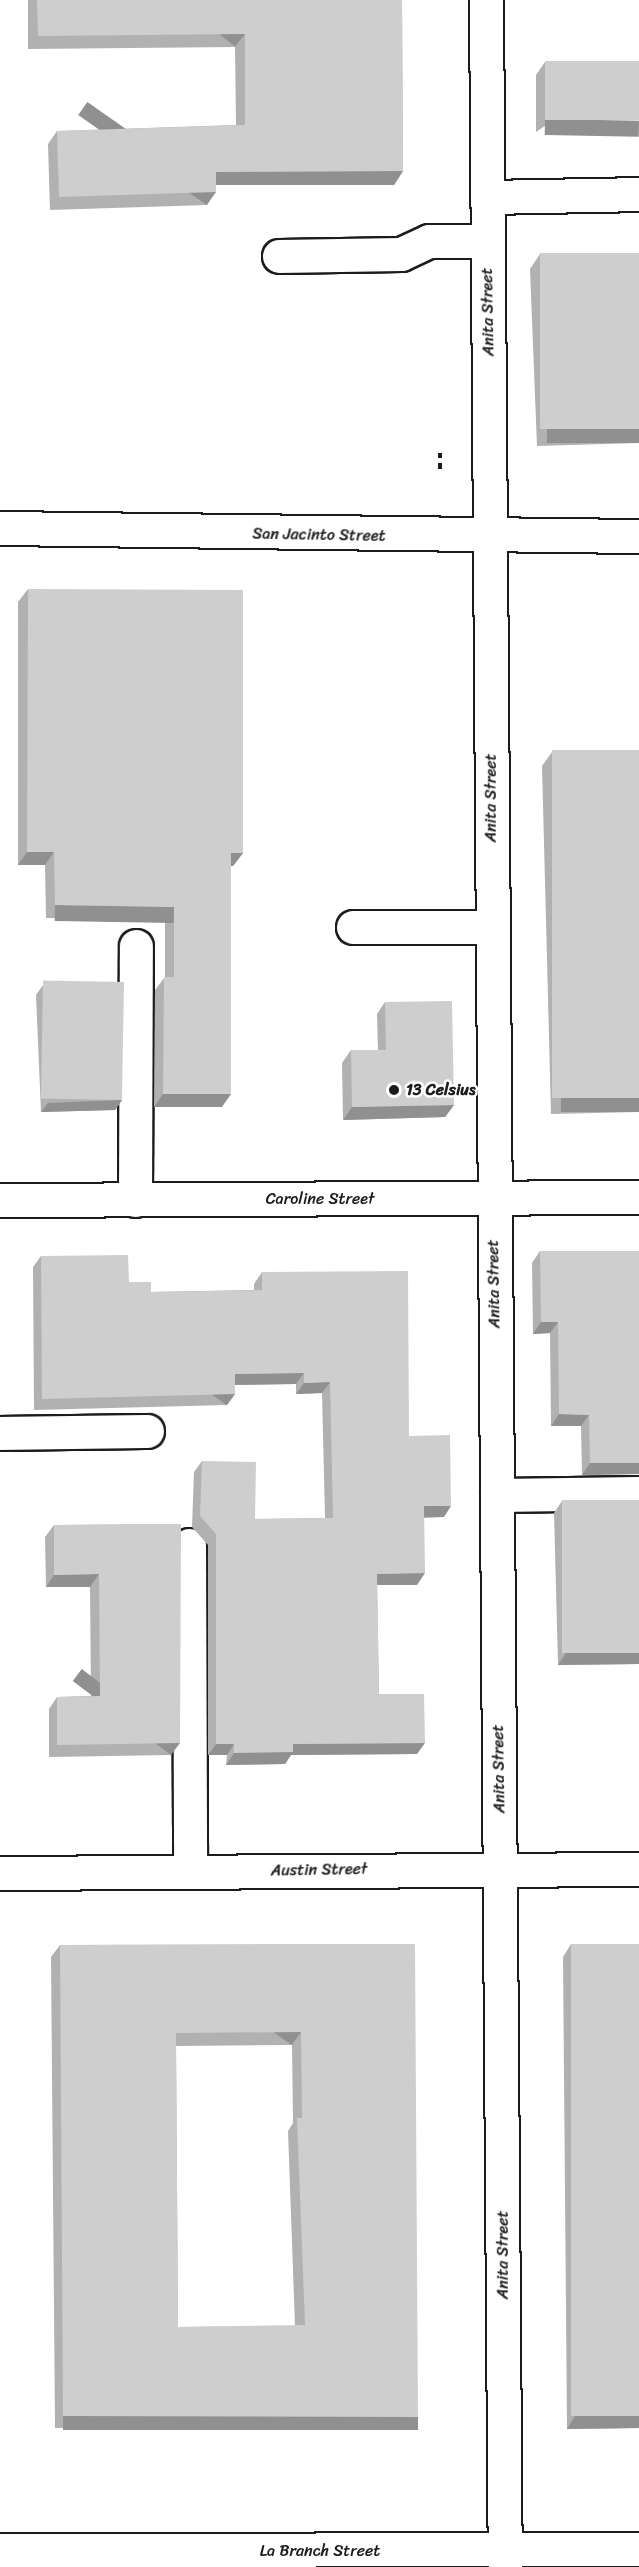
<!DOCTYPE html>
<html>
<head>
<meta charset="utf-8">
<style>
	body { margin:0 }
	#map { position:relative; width:639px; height:2567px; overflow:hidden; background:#fff; font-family:Sriracha,sans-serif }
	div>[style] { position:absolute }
	.path>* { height:4px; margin-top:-2px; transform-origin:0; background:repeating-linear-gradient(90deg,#1c1c1c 0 6px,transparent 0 10.5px) }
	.roads { filter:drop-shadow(2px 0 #1c1c1c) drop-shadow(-2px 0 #1c1c1c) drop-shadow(0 2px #1c1c1c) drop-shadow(0 -2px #1c1c1c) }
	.minor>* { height:33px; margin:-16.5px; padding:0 16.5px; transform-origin:16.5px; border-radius:16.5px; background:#fff }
	.major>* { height:33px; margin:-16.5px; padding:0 16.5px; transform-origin:16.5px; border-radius:16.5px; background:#fff }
	.wall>* { inset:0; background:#b1b1b1 }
	.shaded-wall>* { inset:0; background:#909090; transform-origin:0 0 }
	.building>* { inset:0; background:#cecece; transform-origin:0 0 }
	.dots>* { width:16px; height:16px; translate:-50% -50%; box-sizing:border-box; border:3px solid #fff; border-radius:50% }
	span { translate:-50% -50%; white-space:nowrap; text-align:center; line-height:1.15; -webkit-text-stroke:5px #fff; paint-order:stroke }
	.street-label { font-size:16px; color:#1c1c1c }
	.poi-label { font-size:16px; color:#1c1c1c; font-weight:700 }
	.left { translate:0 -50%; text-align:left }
</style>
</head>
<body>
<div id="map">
	<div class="path">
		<i style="left:440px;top:469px;width:16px;rotate:-90deg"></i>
	</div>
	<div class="roads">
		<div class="minor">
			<i style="left:486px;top:0;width:2567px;rotate:89.58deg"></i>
			<i style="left:487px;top:197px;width:152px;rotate:-1.1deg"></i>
			<i style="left:279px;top:256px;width:122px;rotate:-0.9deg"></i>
			<i style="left:401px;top:254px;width:31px;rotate:-25deg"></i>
			<i style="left:429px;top:241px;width:58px"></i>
			<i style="left:353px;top:927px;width:139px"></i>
			<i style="left:0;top:1200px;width:639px;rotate:-0.27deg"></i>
			<i style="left:135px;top:1200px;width:254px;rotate:-89.8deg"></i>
			<i style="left:0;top:1433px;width:147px;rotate:-0.8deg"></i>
			<i style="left:497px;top:1495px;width:142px;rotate:-0.8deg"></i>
			<i style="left:189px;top:1545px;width:327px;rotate:89.8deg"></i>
			<i style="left:0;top:1873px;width:639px;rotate:-0.36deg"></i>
			<i style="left:0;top:2550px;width:639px;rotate:-0.09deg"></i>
		</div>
		<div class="major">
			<i style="left:0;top:528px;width:639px;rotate:0.72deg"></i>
		</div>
	</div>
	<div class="wall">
		<i style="clip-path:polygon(28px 0,402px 0,403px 171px,394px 185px,216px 185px,207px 205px,50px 210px,48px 144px,57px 131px,236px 125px,235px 47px,28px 49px)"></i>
		<i style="clip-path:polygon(639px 61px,536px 132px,536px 75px,545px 62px)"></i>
		<i style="clip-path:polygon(540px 254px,639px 443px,537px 446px,530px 269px)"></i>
		<i style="clip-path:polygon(28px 589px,243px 853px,233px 866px,231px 866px,222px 1107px,154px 1107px,155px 990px,165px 977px,165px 920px,46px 918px,45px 865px,18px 865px,18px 602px)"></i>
		<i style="clip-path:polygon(639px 750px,639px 1112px,551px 1114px,542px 766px,552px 752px)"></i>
		<i style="clip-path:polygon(43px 985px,122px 1100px,115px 1110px,41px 1112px,36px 995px)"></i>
		<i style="clip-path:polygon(385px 1002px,454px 1105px,445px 1117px,343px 1120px,342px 1063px,351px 1050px,378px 1050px,377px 1014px)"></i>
		<i style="clip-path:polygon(540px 1251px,639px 1474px,582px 1475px,581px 1426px,551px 1426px,550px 1333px,533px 1334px,532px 1263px)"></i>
		<i style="clip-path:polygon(41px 1256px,129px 1282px,151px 1292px,254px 1290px,254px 1284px,262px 1272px,409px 1436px,444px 1517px,424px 1517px,417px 1585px,377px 1585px,379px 1694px,417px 1754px,291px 1755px,285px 1764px,226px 1765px,227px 1755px,208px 1755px,208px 1545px,192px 1527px,194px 1472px,202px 1461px,255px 1519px,325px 1518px,322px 1393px,296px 1394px,296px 1384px,235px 1385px,235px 1394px,227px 1405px,34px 1410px,33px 1267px)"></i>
		<i style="clip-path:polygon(639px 1500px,639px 1664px,558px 1665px,554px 1513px,562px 1501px)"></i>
		<i style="clip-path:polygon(181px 1524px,171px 1755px,49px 1757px,49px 1709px,57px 1697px,91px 1696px,90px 1587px,46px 1587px,45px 1537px,54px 1525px)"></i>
		<i style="clip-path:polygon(evenodd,415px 1944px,409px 2429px,55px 2428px,51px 1957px,60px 1945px,415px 1944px,292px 2045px,293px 2123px,288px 2131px,295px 2326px,178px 2327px,176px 2046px,292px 2045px)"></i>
		<i style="clip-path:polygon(571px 1944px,639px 1944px,639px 2428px,567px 2429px,563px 1957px)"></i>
	</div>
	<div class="shaded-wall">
		<i style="left:245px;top:34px;width:16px;height:207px;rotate:128deg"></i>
		<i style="left:545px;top:119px;width:94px;height:16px;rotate:1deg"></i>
		<i style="clip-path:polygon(403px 171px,394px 185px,206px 185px,216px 172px)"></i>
		<i style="left:216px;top:192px;width:16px;height:157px;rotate:125deg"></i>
		<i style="left:639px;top:429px;width:14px;height:92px;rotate:90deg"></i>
		<i style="clip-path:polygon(27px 852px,54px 852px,45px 865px,18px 865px)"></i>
		<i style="clip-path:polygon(231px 853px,243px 853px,233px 866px,222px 866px)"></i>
		<i style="left:55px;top:905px;width:119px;height:16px;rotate:1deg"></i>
		<i style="clip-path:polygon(163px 1094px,231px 1094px,222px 1107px,154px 1107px)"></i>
		<i style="left:639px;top:1098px;width:14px;height:78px;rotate:90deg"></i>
		<i style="clip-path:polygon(122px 1100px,115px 1110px,41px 1112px,48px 1103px)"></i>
		<i style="clip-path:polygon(454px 1105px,445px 1117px,343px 1120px,352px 1107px)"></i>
		<i style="clip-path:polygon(541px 1322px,558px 1322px,550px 1333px,533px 1334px)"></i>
		<i style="clip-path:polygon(304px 1373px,296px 1384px,227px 1385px,235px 1374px)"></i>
		<i style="clip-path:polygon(330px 1382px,322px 1393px,296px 1394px,304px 1383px)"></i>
		<i style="left:235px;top:1394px;width:14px;height:193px;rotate:126deg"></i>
		<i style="clip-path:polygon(559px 1414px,589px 1415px,581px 1426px,551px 1426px)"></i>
		<i style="clip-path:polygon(590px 1463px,639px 1463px,639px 1474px,582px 1475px)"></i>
		<i style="clip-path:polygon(424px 1506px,451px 1506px,444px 1517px,416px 1518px)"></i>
		<i style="clip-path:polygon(425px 1573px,417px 1585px,369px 1585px,377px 1574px)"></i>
		<i style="clip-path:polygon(99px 1574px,90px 1587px,46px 1587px,54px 1575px)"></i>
		<i style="clip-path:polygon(566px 1653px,639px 1653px,639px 1664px,558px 1665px)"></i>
		<i style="left:180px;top:1743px;width:15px;height:123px;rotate:127deg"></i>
		<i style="clip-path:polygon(425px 1743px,417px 1754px,291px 1755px,285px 1764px,226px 1765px,234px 1753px,293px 1744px)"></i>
		<i style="clip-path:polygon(216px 1744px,234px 1744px,227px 1755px,208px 1755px)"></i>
		<i style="left:301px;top:2032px;width:16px;height:125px;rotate:125deg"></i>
		<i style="left:63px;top:2416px;width:355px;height:14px"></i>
		<i style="clip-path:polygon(575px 2416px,639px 2416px,639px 2428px,567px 2429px)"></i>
	</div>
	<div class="building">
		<i style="clip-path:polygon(37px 0,402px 0,403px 171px,216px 172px,216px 192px,59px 197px,57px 131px,245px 125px,245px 34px,38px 36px)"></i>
		<i style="left:639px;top:61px;width:59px;height:94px;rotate:90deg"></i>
		<i style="left:639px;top:253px;width:176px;height:99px;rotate:90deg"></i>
		<i style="clip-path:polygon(28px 589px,243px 590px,243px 853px,231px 853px,231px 1094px,163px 1094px,164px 977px,174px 977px,174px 907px,55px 905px,54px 852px,27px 852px)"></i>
		<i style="left:639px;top:750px;width:348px;height:87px;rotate:90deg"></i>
		<i style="left:124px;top:982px;width:118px;height:81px;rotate:91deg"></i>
		<i style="clip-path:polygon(452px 1001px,454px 1105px,352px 1107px,351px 1050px,386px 1050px,385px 1002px)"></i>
		<i style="clip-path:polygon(540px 1251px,639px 1251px,639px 1463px,590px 1463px,589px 1415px,559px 1414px,558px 1322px,541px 1322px)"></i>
		<i style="clip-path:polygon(128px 1255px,129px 1282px,151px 1282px,151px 1292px,262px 1290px,262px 1272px,408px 1271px,409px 1436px,450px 1435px,451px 1506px,424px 1506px,425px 1573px,377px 1574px,379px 1694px,424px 1694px,425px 1743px,293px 1744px,293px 1752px,234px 1753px,234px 1744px,216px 1744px,216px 1534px,200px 1516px,202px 1461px,256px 1462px,255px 1519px,333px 1518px,330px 1382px,304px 1383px,304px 1373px,235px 1374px,235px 1394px,42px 1399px,41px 1256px)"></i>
		<i style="left:639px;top:1500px;width:153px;height:77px;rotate:90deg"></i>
		<i style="clip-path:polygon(181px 1524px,180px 1743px,57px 1745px,57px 1697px,100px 1696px,99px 1574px,54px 1575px,54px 1525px)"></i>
		<i style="clip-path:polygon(evenodd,415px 1944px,418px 2417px,63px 2416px,60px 1945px,415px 1944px,301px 2032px,302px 2118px,297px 2118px,305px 2325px,178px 2327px,176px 2033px,301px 2032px)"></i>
		<i style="left:571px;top:1944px;width:68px;height:472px"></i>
	</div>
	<div class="dots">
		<i style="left:394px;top:1090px;background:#1c1c1c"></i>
	</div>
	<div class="street-label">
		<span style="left:488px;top:312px;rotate:-91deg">Anita Street</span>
		<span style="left:319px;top:535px;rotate:1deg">San Jacinto Street</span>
		<span style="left:491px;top:798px;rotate:-90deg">Anita Street</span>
		<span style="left:320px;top:1199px">Caroline Street</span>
		<span style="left:494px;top:1284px;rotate:-91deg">Anita Street</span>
		<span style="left:499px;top:1769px;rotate:-91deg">Anita Street</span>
		<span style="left:319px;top:1870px;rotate:-1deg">Austin Street</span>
		<span style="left:503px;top:2255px;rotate:-90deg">Anita Street</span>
		<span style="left:320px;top:2551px">La Branch Street</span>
	</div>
	<div class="poi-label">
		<span class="left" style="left:406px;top:1090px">13 Celsius</span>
	</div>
</div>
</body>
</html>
